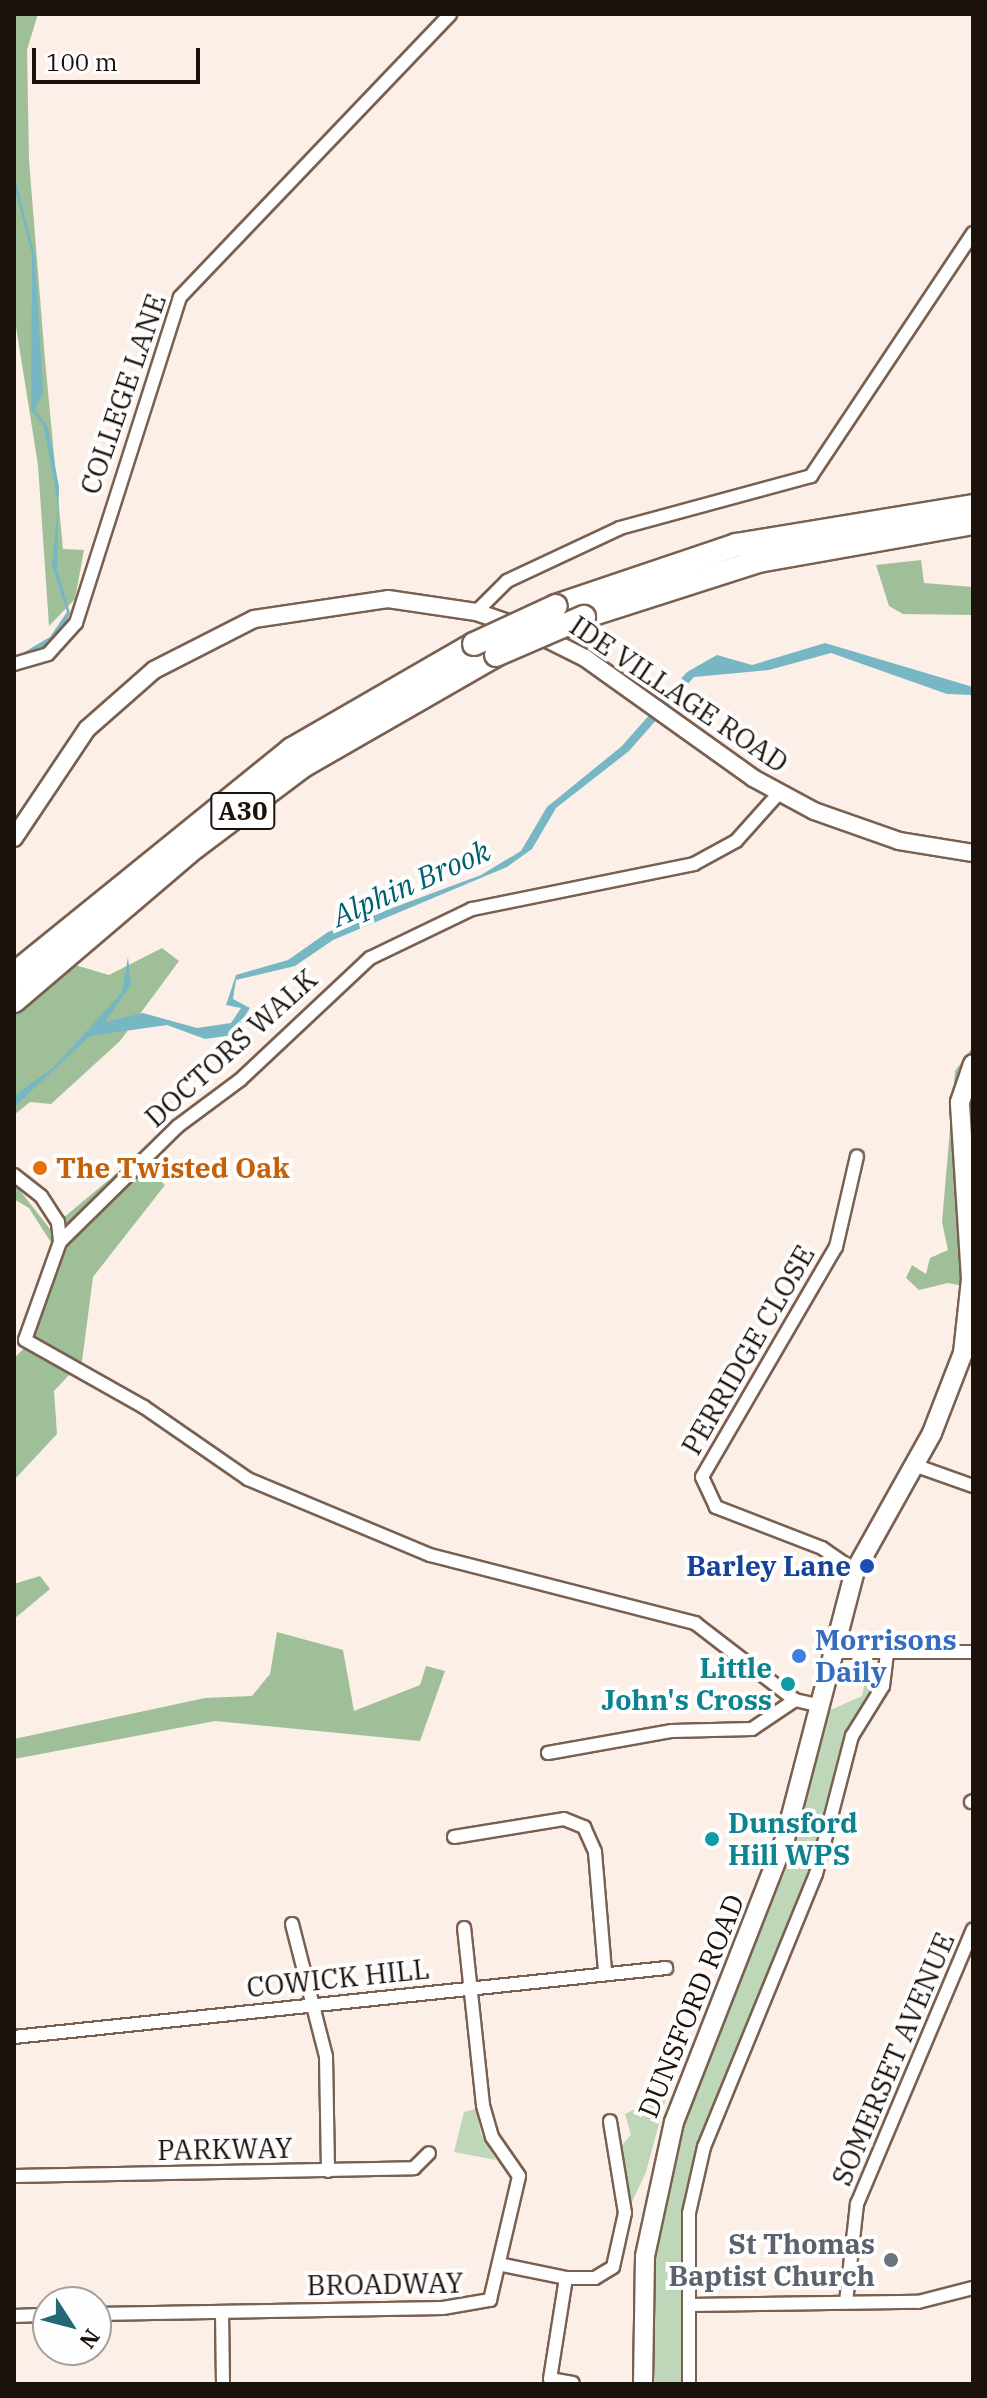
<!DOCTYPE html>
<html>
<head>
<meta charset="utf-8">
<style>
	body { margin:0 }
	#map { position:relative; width:987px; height:2398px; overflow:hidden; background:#fbefe7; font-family:"IBM Plex Serif",serif }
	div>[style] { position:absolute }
	.green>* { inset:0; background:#bed7b8 }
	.forest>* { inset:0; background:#9ebf97 }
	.water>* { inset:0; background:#77b7c3 }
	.roads { filter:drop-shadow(2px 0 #796050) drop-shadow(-2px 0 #796050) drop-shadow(0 2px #796050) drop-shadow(0 -2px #796050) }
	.minor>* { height:12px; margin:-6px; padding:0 6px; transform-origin:6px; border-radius:6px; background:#fff }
	.tertiary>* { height:16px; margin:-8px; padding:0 8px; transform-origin:8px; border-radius:8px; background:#fff }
	.secondary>* { height:18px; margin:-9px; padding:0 9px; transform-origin:9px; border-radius:9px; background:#fff }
	.trunk>* { height:22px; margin:-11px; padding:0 11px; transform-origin:11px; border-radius:11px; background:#fff }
	.bridges { filter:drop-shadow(2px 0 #796050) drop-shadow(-2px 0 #796050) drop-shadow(0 2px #796050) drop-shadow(0 -2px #796050) }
	.trunk-bridge>* { height:22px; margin:-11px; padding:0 11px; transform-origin:11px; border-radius:11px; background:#fff }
	.dots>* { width:22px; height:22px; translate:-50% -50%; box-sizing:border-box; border:4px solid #fefefe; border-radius:50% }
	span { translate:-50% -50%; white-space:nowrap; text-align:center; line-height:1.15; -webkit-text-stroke:8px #fefefe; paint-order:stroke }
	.shield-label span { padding:2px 6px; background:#fefefe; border:2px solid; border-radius:6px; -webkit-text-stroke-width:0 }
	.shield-label { font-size:26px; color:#1c120c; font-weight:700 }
	.street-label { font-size:28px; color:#1c120c }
	.food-label { font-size:28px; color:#c56008; font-weight:700 }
	.left { translate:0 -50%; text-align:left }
	.transit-label { font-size:28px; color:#164399; font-weight:700 }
	.right { translate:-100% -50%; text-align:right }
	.shop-label { font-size:28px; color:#366cbe; font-weight:700 }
	.culture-label { font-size:28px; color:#0d838f; font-weight:700 }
	.worship-label { font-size:28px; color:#5b616d; font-weight:700 }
	.water-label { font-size:30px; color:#005f6d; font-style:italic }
	.frame { position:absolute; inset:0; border:16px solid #1c120c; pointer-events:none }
	.north { position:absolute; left:32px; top:2286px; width:80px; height:80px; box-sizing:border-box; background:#fefefe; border:2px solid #a4a09d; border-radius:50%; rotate:126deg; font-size:22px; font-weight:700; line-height:32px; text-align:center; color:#1c120c }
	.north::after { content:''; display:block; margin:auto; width:28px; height:36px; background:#236978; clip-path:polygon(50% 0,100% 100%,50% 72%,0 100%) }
	.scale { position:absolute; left:32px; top:48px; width:168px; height:36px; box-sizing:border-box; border:4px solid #1c120c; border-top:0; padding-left:10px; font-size:24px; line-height:28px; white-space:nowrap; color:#1c120c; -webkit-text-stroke:6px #fefefe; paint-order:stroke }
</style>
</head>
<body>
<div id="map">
	<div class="green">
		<i style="clip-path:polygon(878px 1663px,877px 1689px,839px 1755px,817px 1857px,686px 2203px,681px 2384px,655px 2384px,651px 2288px,673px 2143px,788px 1864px,828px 1711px,862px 1696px,869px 1664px)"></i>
		<i style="clip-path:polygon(667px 2094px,646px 2172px,630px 2206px,618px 2149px,631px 2135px,625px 2114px)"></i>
		<i style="clip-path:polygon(476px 2109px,481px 2134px,496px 2160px,454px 2152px,464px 2112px)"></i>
	</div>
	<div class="forest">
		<i style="clip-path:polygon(14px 14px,38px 14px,27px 50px,29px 160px,45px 360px,63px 549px,84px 550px,75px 599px,49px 626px,38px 465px,14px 314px)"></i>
		<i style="clip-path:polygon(921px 560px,924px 583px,973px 587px,973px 615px,903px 614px,889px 606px,876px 565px)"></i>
		<i style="clip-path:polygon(162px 948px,179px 961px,120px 1041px,51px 1104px,30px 1102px,14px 1115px,14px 1015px,75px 965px,109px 975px)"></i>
		<i style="clip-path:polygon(973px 1047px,973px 1288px,948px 1283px,919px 1290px,906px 1278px,912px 1265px,926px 1274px,930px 1258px,948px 1250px,942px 1222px,955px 1071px)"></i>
		<i style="clip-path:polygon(136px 1157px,165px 1185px,93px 1277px,82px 1361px,54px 1391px,57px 1434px,14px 1480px,14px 1358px,33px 1340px,59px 1255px,29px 1208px,14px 1199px,14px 1183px,50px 1229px)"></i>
		<i style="clip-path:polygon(40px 1576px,50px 1589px,14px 1619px,14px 1584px)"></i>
		<i style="clip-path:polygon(277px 1632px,343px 1650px,354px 1711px,420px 1685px,426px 1666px,445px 1671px,420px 1741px,215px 1721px,14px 1759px,14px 1739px,205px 1698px,252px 1696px,270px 1674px)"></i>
	</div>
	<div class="water">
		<i style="clip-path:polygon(14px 115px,15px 177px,35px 256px,43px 393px,35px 409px,48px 427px,59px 487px,57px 569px,70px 613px,61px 635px,14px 671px,14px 658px,50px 637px,67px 612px,52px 565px,58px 505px,44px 427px,31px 410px,32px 254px,14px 186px)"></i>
		<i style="clip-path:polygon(825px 643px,973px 687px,973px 695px,947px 694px,831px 653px,769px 670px,694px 677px,629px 751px,556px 808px,532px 849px,507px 867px,333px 940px,295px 966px,236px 980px,233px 999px,250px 1008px,233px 1035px,205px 1039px,167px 1025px,90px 1036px,14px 1107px,14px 1096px,54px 1067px,122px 992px,128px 957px,131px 985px,105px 1022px,143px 1013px,197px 1028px,231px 1023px,241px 1008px,226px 1005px,236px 975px,288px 960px,328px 932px,481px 875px,521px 851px,547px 807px,622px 746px,687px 672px,717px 655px,752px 665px)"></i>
	</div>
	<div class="roads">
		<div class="minor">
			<i style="left:476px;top:612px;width:44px;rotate:-45deg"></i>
			<i style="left:507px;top:581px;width:125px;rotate:-25.1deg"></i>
			<i style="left:620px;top:528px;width:198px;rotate:-15.2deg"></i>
			<i style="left:811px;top:476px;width:292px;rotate:-56.3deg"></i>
			<i style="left:14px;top:664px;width:35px;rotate:-16deg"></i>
			<i style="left:48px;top:654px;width:42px;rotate:-47.9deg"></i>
			<i style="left:76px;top:623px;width:342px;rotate:-72.3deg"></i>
			<i style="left:180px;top:297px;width:391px;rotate:-46.3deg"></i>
			<i style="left:779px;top:793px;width:64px;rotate:131.9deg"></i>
			<i style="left:736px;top:841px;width:48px;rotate:151.3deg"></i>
			<i style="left:694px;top:864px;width:227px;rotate:168.5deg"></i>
			<i style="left:472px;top:909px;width:113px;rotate:154.3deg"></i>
			<i style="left:370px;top:958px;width:178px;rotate:136.8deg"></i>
			<i style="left:240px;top:1080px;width:77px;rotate:143.4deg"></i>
			<i style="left:178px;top:1126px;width:165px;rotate:135.5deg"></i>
			<i style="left:60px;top:1242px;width:104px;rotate:109.7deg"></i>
			<i style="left:25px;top:1340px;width:137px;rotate:29.4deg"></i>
			<i style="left:144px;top:1407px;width:126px;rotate:34.7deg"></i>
			<i style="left:248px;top:1479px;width:197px;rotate:22.7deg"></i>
			<i style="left:430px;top:1555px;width:274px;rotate:14.4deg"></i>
			<i style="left:695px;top:1623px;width:126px;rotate:37.6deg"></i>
			<i style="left:795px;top:1700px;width:22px;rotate:13deg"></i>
			<i style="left:14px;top:1175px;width:34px;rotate:38deg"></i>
			<i style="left:41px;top:1196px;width:31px;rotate:57deg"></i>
			<i style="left:58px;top:1222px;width:20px;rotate:84deg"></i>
			<i style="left:914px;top:1465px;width:63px;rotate:19.6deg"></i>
			<i style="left:855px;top:1571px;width:40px;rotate:-145.1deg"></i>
			<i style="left:822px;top:1548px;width:114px;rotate:-158.9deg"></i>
			<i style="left:716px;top:1507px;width:33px;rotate:-115deg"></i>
			<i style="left:702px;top:1477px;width:266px;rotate:-59.8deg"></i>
			<i style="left:836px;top:1247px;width:93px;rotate:-77deg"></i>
			<i style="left:829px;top:1652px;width:144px"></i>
			<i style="left:548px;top:1753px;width:126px;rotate:-10.1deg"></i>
			<i style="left:672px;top:1731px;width:80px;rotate:-1.4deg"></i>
			<i style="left:752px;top:1729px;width:52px;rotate:-34deg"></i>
			<i style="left:971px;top:1802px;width:2px;rotate:-27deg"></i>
			<i style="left:454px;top:1837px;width:111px;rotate:-9.3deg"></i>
			<i style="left:564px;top:1819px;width:22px;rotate:22deg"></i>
			<i style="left:584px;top:1827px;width:27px;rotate:66deg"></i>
			<i style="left:595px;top:1852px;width:120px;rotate:85.2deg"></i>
			<i style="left:292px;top:1924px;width:136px;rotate:75.6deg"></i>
			<i style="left:326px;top:2056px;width:115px;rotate:89deg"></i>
			<i style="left:14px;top:2037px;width:656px;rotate:-6.04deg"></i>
			<i style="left:14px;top:2176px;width:400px;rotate:-1.1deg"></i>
			<i style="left:414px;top:2168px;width:21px;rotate:-45deg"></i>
			<i style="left:503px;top:2265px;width:64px;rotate:11.7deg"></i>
			<i style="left:566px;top:2278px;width:29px"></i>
			<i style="left:595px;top:2278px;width:21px;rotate:-31deg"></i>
			<i style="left:613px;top:2267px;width:55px;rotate:-77.5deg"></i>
			<i style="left:625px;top:2213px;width:93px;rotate:-99.3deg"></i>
			<i style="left:566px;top:2278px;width:102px;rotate:99deg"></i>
			<i style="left:550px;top:2379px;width:23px;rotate:10deg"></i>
			<i style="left:846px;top:2302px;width:99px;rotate:-83.6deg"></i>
			<i style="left:857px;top:2204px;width:298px;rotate:-67.1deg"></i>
			<i style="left:689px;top:2305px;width:229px;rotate:-0.8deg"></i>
			<i style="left:918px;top:2302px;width:57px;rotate:-14.3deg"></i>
			<i style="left:222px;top:2312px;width:72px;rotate:89.2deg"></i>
			<i style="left:96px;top:2314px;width:347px;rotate:-1deg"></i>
			<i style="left:443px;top:2308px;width:48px;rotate:-9.7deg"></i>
			<i style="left:490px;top:2300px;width:127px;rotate:-76.8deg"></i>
			<i style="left:519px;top:2176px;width:47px;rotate:-124.7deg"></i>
			<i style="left:492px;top:2137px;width:33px;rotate:-106deg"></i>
			<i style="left:483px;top:2105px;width:178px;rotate:-96.1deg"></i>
			<i style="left:14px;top:2316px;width:34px;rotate:-2deg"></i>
			<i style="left:689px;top:2384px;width:171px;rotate:-90deg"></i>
			<i style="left:689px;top:2213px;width:68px;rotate:-77.2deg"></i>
			<i style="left:704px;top:2147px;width:295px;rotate:-67.7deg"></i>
			<i style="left:816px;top:1874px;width:143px;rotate:-75.4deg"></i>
			<i style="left:852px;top:1736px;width:59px;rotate:-58.2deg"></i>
			<i style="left:883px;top:1686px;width:31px;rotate:-83deg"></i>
		</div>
		<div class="tertiary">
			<i style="left:14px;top:838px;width:131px;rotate:-56.2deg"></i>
			<i style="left:87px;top:729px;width:89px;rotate:-41.4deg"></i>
			<i style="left:154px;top:670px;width:112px;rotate:-27deg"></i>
			<i style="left:254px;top:619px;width:135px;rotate:-8.5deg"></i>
			<i style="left:388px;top:599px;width:89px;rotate:8.4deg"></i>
			<i style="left:476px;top:612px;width:56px;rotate:18.8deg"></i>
			<i style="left:529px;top:630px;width:63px;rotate:26.6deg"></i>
			<i style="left:585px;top:658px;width:206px;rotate:35.5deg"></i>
			<i style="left:753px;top:778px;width:69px;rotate:28.4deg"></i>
			<i style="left:814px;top:811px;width:90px;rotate:19.4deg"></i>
			<i style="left:899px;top:841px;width:75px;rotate:9.2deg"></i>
		</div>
		<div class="secondary">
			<i style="left:643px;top:2384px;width:128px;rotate:-89.1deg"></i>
			<i style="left:645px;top:2256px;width:137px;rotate:-77.8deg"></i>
			<i style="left:674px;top:2122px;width:304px;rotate:-68.6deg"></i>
			<i style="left:785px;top:1839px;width:277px;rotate:-75.4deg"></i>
			<i style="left:855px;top:1571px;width:158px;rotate:-60.8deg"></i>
			<i style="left:932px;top:1433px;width:86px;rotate:-68.8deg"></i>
			<i style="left:963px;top:1353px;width:74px;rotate:-83.8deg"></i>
			<i style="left:971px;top:1279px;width:177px;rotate:-93.6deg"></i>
			<i style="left:960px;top:1102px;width:40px;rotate:-71.1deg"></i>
		</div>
		<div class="trunk">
			<i style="left:556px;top:606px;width:190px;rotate:-18.7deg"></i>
			<i style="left:736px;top:545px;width:240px;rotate:-9.3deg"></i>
			<i style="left:584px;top:617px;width:183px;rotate:-17.8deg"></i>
			<i style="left:758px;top:561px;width:218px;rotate:-10deg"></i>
			<i style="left:14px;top:974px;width:358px;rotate:-39deg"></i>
			<i style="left:292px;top:749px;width:210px;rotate:-30deg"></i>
			<i style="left:14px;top:1001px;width:238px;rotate:-40.4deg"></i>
			<i style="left:195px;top:847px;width:135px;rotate:-36.9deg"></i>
			<i style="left:303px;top:766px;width:223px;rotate:-29.9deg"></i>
		</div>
	</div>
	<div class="bridges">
		<div class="trunk-bridge">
			<i style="left:474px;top:644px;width:90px;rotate:-24.9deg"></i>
			<i style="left:496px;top:655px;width:96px;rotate:-23.4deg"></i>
		</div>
	</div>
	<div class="dots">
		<i style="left:40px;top:1168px;background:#e8710a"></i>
		<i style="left:867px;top:1566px;background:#1a4fb4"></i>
		<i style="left:799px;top:1656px;background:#3f7fe0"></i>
		<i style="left:788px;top:1684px;background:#0f9aa8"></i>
		<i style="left:712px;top:1839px;background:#0f9aa8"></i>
		<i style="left:891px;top:2260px;background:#6b7280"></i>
	</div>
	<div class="shield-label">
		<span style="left:243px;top:811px">A30</span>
	</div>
	<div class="street-label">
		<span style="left:123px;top:394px;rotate:-71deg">COLLEGE LANE</span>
		<span style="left:679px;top:694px;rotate:34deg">IDE VILLAGE ROAD</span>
		<span style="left:231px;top:1048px;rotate:-42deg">DOCTORS WALK</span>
		<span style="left:748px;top:1350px;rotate:-60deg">PERRIDGE CLOSE</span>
		<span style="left:338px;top:1978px;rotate:-6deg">COWICK HILL</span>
		<span style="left:691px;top:2006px;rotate:-68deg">DUNSFORD ROAD</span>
		<span style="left:893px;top:2059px;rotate:-67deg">SOMERSET AVENUE</span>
		<span style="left:225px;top:2149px;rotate:-1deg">PARKWAY</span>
		<span style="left:385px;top:2284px;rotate:-1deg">BROADWAY</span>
	</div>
	<div class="food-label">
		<span class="left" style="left:56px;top:1168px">The Twisted Oak</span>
	</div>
	<div class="transit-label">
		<span class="right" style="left:851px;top:1566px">Barley Lane</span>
	</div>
	<div class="shop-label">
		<span class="left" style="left:815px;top:1656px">Morrisons<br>Daily</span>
	</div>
	<div class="culture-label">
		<span class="right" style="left:772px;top:1684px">Little<br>John's Cross</span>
		<span class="left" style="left:728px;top:1839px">Dunsford<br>Hill WPS</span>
	</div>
	<div class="worship-label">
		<span class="right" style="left:875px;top:2260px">St Thomas<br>Baptist Church</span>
	</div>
	<div class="water-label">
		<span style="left:411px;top:883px;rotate:-24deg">Alphin Brook</span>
	</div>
	<div class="frame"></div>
	<div class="north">N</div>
	<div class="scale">100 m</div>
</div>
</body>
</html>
